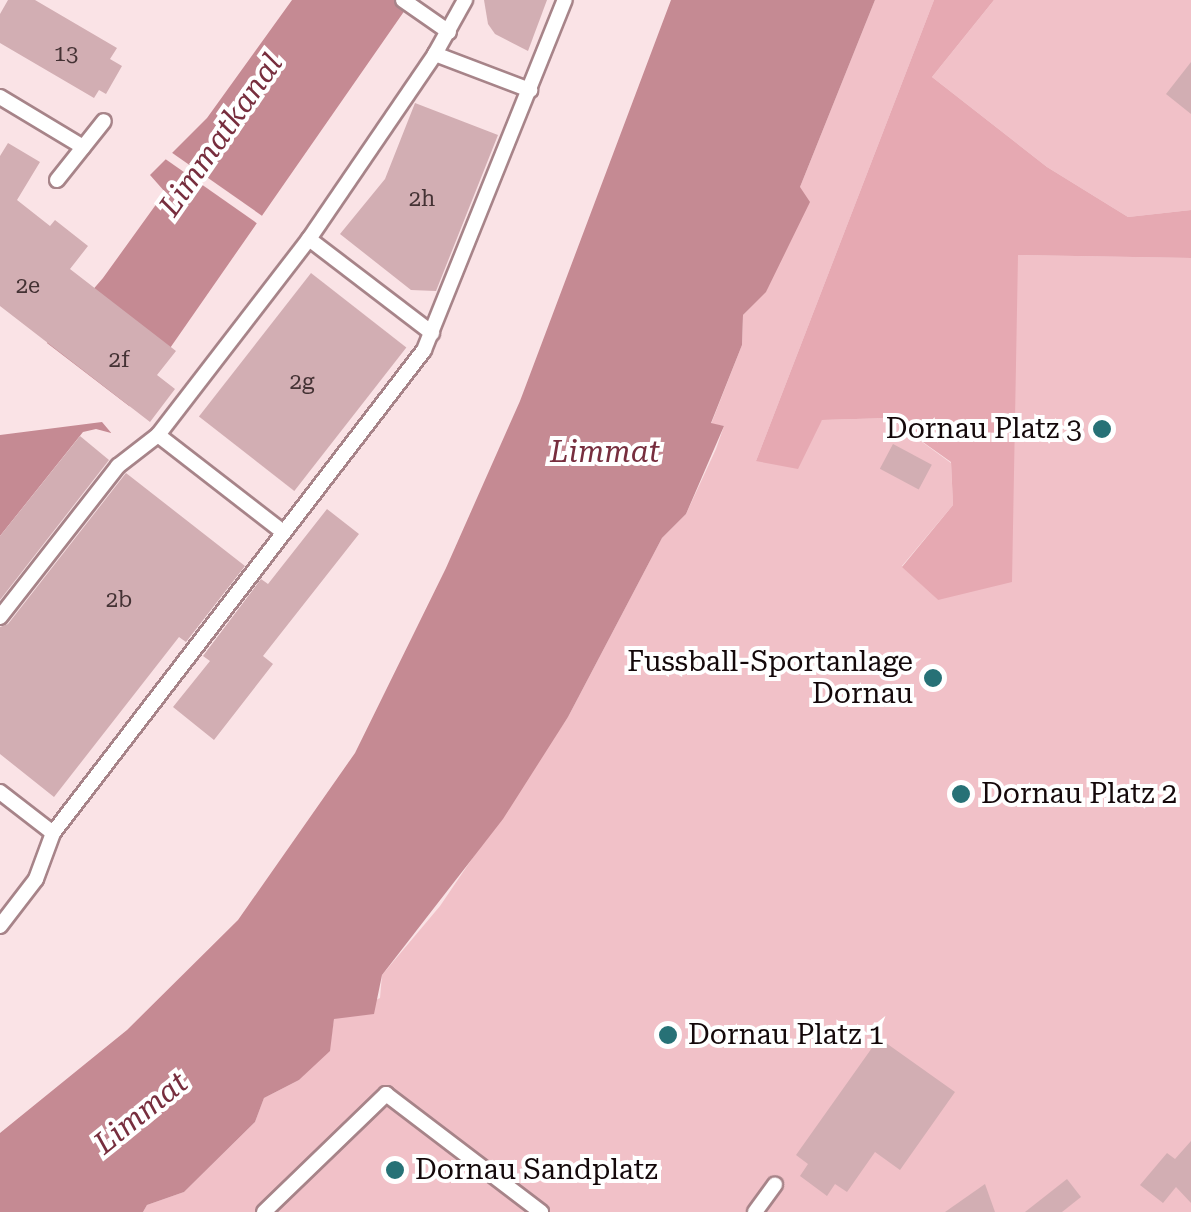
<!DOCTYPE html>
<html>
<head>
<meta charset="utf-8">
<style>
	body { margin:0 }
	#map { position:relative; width:1191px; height:1212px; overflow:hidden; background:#fae3e6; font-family:"Roboto Serif",serif }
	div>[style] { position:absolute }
	.green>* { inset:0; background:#f1c1c8 }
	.forest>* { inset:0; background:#e6a9b2 }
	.water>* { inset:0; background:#c58a93 }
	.pier>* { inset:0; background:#fae3e6; transform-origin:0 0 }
	.building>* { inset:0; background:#d2aeb3; transform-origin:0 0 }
	.roads { filter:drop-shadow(2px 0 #a78489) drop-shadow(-2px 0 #a78489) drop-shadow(0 2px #a78489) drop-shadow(0 -2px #a78489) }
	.lane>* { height:14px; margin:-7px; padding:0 7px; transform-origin:7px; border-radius:7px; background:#fff }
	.dots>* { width:28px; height:28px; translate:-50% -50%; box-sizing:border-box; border:5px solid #fff; border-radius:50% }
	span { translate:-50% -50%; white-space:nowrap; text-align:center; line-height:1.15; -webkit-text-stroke:8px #fff; paint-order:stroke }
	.number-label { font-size:22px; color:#443234 }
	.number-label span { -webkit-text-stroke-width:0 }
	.poi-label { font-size:28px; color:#14080a }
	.right { translate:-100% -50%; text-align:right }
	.left { translate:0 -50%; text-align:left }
	.water-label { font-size:30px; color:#772e3e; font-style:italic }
</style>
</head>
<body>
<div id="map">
	<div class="green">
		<i style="clip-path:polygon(875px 0,934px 0,756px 461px,822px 420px,889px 418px,951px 463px,953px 505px,902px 566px,938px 600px,1018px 255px,1191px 258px,1191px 1212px,143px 1212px,147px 1205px,184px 1192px,255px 1122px,264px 1098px,299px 1080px,329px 1051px,334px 1019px,380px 998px,382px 975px,440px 906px,568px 717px,662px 538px,686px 514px,716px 449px,724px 426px,711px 424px,742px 345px,743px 315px,766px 291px,800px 187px)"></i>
		<i style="clip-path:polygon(994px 0,1191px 0,1191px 210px,1128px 217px,1047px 167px,932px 77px)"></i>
	</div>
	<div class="forest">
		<i style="clip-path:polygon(934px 0,994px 0,932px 77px,1047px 167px,1128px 217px,1191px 210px,1191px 258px,1018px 255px,1012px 582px,938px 600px,902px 567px,953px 505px,951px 462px,889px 418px,822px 420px,798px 469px,756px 461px)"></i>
	</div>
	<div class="water">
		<i style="clip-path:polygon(292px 0,412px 0,111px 433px,96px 429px,83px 432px,0 536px,0 397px,103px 278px,165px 192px,150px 175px,207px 118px)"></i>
		<i style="clip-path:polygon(671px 0,875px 0,800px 187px,810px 202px,766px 292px,743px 315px,742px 345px,711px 423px,724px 426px,686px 514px,662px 538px,568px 717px,503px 819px,382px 975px,374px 1014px,334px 1019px,330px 1051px,299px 1080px,264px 1098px,255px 1122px,184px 1192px,147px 1205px,143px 1212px,0 1212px,0 1133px,127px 1030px,238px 920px,355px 753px,446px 568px,520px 401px)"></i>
	</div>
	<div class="pier">
		<i style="left:168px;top:150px;width:119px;height:9px;rotate:35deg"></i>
		<i style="clip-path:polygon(43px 340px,133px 409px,113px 435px,102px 422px,0 435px,0 396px)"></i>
	</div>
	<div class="building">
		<i style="clip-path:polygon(8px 0,35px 0,117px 48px,110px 59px,122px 66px,106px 94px,99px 90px,94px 98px,0 43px,0 14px)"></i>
		<i style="clip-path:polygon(484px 0,547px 0,528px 51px,495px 34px,488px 24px)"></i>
		<i style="clip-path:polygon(1191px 62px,1191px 114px,1166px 94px)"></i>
		<i style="clip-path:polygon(415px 103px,498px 135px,436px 291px,411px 290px,340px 234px,385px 179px)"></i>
		<i style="clip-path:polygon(8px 143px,40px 162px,17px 200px,50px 226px,55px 220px,88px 246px,70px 269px,176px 351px,157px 375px,175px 389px,150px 422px,0 306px,0 156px)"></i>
		<i style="left:311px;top:273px;width:121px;height:182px;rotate:38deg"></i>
		<i style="clip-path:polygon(80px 436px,109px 460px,0 600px,0 536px)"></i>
		<i style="left:893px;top:444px;width:44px;height:28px;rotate:28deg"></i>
		<i style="clip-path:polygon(126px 473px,245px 566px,186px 642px,179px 637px,54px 797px,0 754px,0 627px,8px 624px)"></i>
		<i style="clip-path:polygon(327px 509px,359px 534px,263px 656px,273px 664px,214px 740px,173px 707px,210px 661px,203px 656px,261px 579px,268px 584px)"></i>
		<i style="clip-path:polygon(879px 1038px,955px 1092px,900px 1170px,875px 1152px,847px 1192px,835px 1184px,827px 1196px,800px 1176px,808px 1164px,796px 1155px)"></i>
		<i style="clip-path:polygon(1191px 1141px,1191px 1203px,1176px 1187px,1163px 1203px,1140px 1185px,1167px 1153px,1175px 1159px)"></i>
		<i style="clip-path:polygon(1067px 1179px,1081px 1197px,1062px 1212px,1025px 1212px)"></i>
		<i style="clip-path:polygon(985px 1184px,995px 1212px,945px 1212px)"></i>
	</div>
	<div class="roads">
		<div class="lane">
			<i style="left:403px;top:0;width:56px;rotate:34.8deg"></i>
			<i style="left:435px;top:54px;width:102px;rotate:20.8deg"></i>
			<i style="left:0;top:97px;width:97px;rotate:31.1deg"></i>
			<i style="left:57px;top:180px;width:75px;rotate:-51.5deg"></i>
			<i style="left:309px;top:239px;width:155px;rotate:37.4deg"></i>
			<i style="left:158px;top:435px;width:158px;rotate:37.8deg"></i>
			<i style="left:0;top:617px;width:192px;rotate:-52deg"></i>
			<i style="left:118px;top:466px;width:51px;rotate:-37.8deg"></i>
			<i style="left:158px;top:435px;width:247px;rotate:-52.4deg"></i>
			<i style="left:309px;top:239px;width:224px;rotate:-55.7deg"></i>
			<i style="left:435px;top:54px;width:62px;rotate:-60.9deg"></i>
			<i style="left:0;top:792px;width:67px;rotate:37.7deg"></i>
			<i style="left:0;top:926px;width:59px;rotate:-52.5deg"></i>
			<i style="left:36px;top:879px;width:49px;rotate:-69.7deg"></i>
			<i style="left:53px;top:833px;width:609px;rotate:-52.47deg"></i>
			<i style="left:424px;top:350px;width:377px;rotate:-68.1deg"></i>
			<i style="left:264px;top:1212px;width:170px;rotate:-44deg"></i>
			<i style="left:386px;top:1094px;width:195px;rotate:37.3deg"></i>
			<i style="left:755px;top:1212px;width:34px;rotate:-54deg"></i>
		</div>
	</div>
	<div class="dots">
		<i style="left:1102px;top:429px;background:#277176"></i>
		<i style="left:933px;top:678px;background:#277176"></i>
		<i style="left:961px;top:794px;background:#277176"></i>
		<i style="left:668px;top:1035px;background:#277176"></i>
		<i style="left:395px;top:1170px;background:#277176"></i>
	</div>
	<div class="number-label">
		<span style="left:66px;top:54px">13</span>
		<span style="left:422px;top:199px">2h</span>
		<span style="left:28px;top:286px">2e</span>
		<span style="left:119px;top:360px">2f</span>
		<span style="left:302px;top:382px">2g</span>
		<span style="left:119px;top:600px">2b</span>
	</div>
	<div class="poi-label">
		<span class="right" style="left:1082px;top:429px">Dornau Platz 3</span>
		<span class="right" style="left:913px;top:678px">Fussball-Sportanlage<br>Dornau</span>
		<span class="left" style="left:981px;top:794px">Dornau Platz 2</span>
		<span class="left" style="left:688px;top:1035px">Dornau Platz 1</span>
		<span class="left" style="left:415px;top:1170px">Dornau Sandplatz</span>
	</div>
	<div class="water-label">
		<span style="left:221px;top:135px;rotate:-55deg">Limmatkanal</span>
		<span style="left:605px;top:452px">Limmat</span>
		<span style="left:141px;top:1113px;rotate:-39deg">Limmat</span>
	</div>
</div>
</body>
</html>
